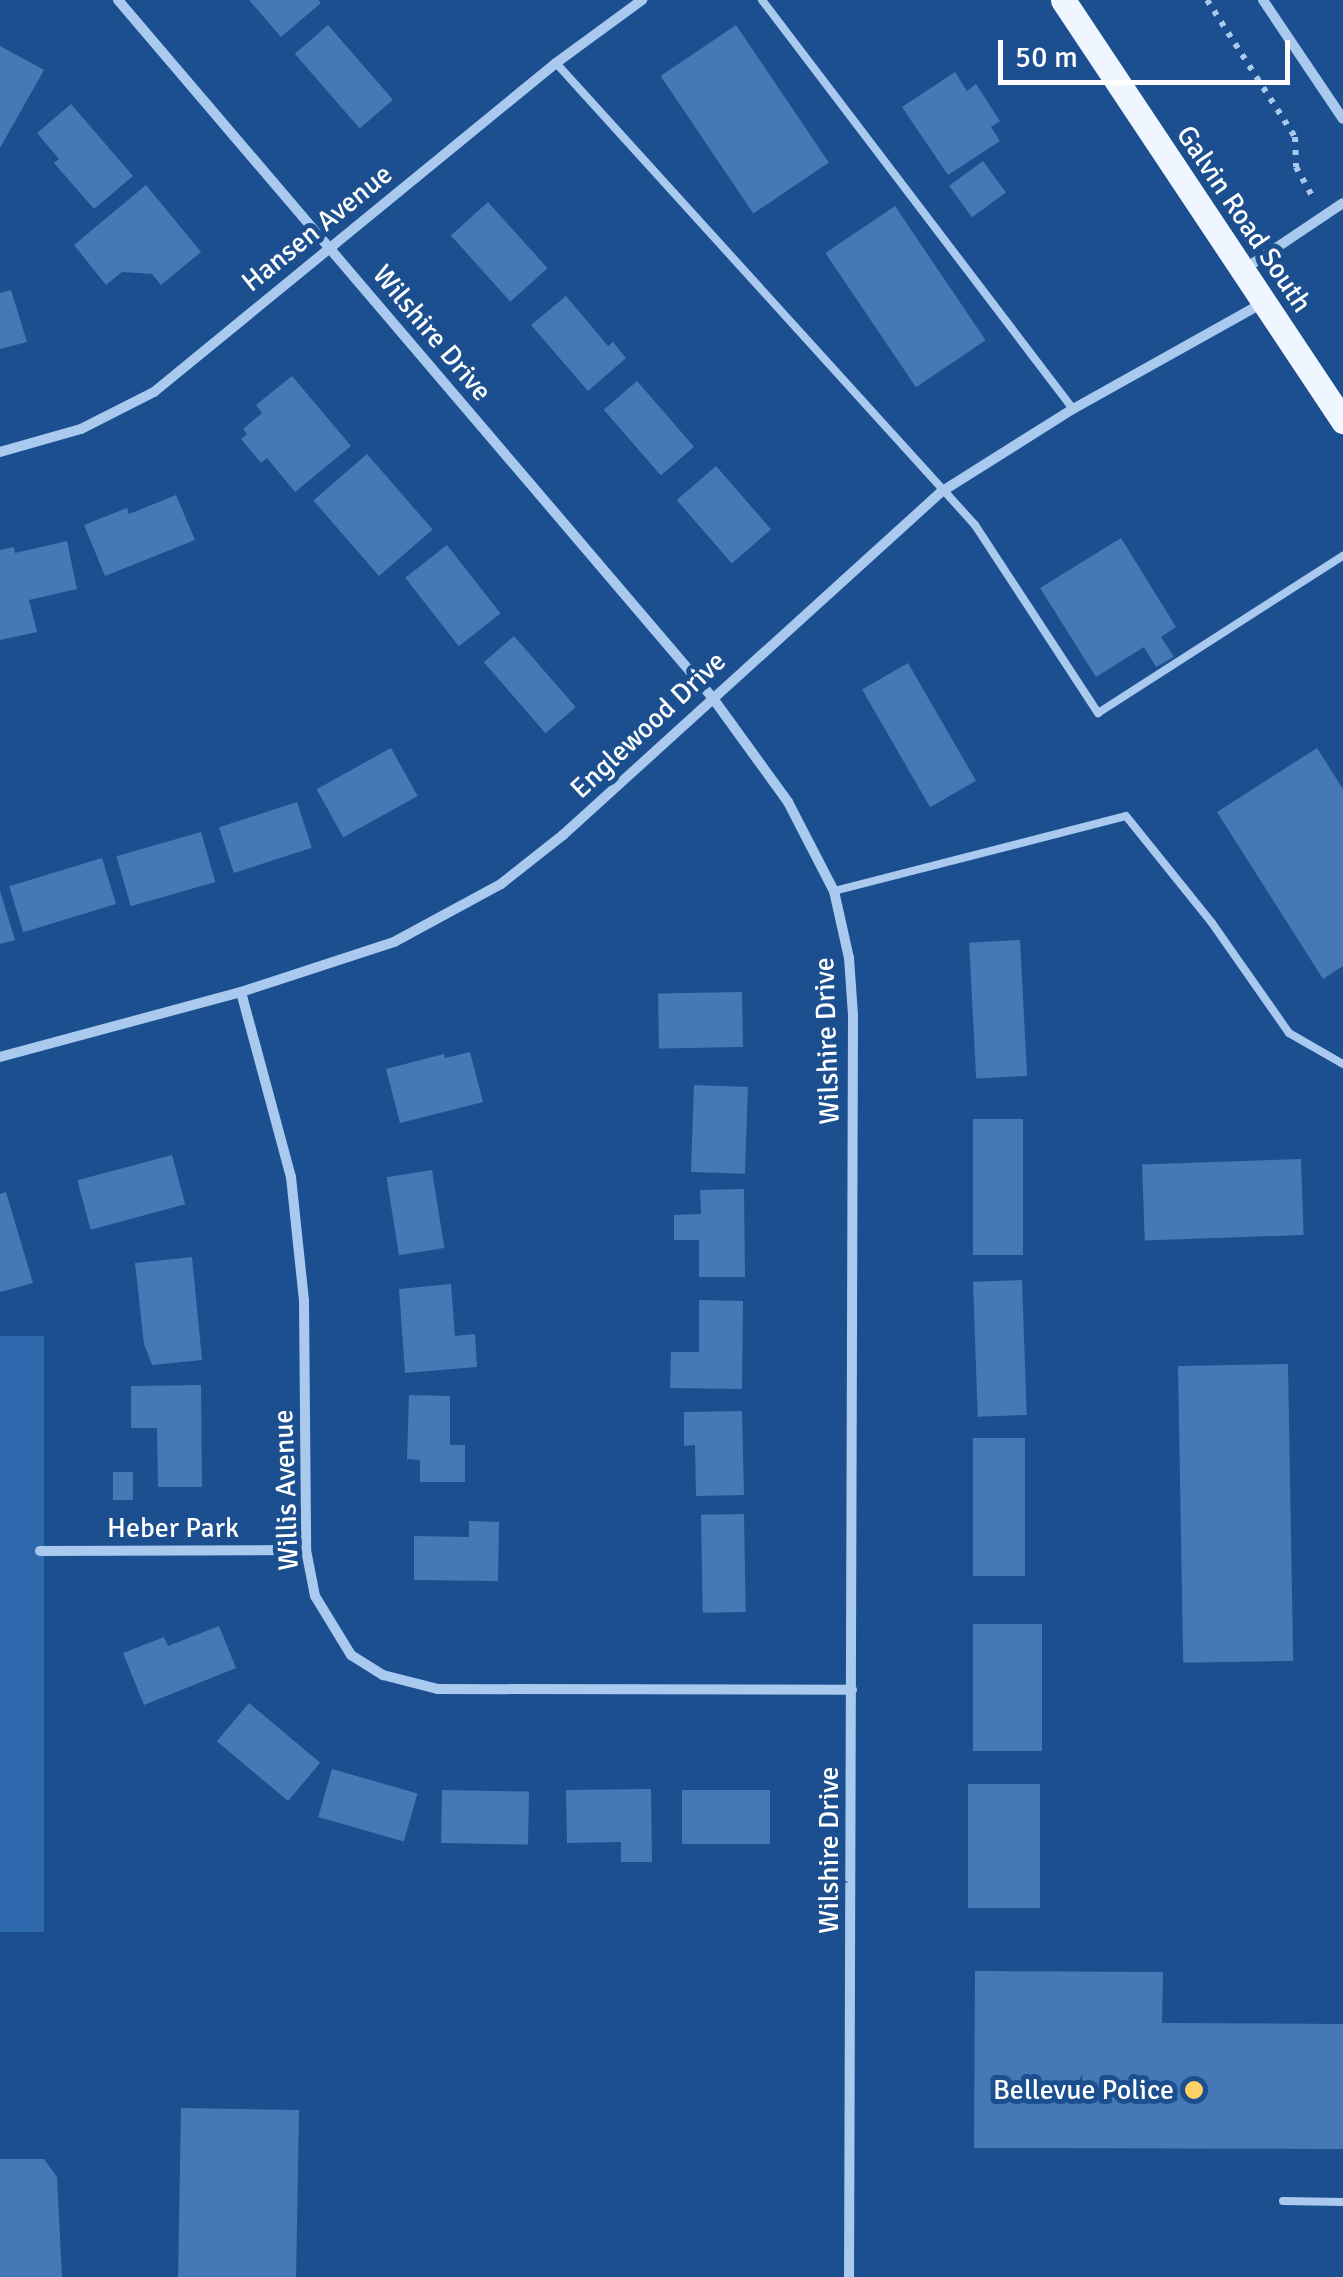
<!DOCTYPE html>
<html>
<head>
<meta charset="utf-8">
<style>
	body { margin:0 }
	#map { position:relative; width:1343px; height:2277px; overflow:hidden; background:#1b4f8f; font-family:Signika,sans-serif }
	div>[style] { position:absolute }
	.green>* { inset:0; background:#2e69ad; transform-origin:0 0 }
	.building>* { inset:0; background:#4478b7; transform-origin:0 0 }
	.path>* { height:6px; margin-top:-3px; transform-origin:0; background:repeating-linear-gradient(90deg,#a9c9ee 0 5px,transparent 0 13px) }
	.lane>* { height:8px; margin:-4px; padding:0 4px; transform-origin:4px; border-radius:4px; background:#a9c9ee }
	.street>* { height:10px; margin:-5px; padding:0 5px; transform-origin:5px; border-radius:5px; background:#a9c9ee }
	.primary>* { height:25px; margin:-12.5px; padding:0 12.5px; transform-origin:12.5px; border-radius:12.5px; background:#f0f6ff }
	.dots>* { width:28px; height:28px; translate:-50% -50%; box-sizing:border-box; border:5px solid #1b4f8f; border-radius:50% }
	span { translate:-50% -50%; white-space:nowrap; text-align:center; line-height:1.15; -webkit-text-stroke:10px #1b4f8f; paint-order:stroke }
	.street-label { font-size:28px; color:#fff }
	.poi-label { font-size:28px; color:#fff }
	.right { translate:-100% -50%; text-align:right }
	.scale { position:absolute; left:998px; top:40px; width:292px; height:45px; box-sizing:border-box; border:5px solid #fff; border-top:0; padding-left:12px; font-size:30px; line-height:35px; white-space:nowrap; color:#fff; -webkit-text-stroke:8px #1b4f8f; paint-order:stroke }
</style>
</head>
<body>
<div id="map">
	<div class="green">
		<i style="left:44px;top:1336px;width:596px;height:46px;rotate:90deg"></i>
	</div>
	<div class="building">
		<i style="clip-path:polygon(249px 0,318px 0,321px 3px,281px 37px)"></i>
		<i style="left:328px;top:25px;width:99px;height:44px;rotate:49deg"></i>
		<i style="left:736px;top:25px;width:166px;height:91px;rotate:56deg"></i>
		<i style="clip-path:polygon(0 46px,44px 70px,0 148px)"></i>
		<i style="clip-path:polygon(955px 72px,967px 91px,976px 84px,1000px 121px,991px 127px,1000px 141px,948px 175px,902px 107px)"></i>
		<i style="clip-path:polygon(71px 104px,133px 176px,94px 209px,54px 163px,59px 159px,37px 133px)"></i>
		<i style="left:983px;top:161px;width:39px;height:42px;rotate:54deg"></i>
		<i style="clip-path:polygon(146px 185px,201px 252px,161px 285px,152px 274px,122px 272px,106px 285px,74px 245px)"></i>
		<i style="left:488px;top:202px;width:89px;height:50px;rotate:48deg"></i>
		<i style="left:895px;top:206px;width:162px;height:84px;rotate:56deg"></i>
		<i style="clip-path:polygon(11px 290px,27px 342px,0 349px,0 293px)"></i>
		<i style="clip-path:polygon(566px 296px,608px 346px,613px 342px,626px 358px,588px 391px,531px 325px)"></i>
		<i style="clip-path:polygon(292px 376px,351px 446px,295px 492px,267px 458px,261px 463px,241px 439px,247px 434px,243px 429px,262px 413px,256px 405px)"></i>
		<i style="left:637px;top:381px;width:87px;height:44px;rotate:49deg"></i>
		<i style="left:367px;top:454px;width:100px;height:71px;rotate:49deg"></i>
		<i style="left:716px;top:466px;width:84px;height:52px;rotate:49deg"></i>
		<i style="clip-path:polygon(176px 495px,195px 540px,105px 576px,84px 525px,127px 508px,129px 514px)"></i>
		<i style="clip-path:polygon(1121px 538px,1176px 627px,1161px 637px,1174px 657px,1156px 667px,1144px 647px,1096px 677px,1040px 588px)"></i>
		<i style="clip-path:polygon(67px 541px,77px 589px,29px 600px,37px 632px,0 640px,0 550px,14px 547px,15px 553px)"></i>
		<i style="left:447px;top:545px;width:87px;height:53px;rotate:52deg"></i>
		<i style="left:514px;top:636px;width:94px;height:40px;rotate:49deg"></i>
		<i style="left:908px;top:663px;width:136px;height:53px;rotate:60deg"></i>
		<i style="left:391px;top:748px;width:55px;height:85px;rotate:61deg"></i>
		<i style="clip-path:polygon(1317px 748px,1343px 789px,1343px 966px,1323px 979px,1217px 812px)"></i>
		<i style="left:297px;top:802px;width:48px;height:82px;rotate:72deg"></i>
		<i style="left:201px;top:832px;width:52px;height:88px;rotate:74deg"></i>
		<i style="left:102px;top:858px;width:48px;height:97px;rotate:73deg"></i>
		<i style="clip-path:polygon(0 891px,15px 940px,0 944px)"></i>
		<i style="left:1020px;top:940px;width:136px;height:51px;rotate:87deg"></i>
		<i style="left:742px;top:992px;width:55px;height:84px;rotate:89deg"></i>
		<i style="clip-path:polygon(470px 1052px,483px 1102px,400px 1123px,386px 1069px,444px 1054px,445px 1058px)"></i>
		<i style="left:694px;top:1085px;width:54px;height:87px;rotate:2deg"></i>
		<i style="left:1023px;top:1119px;width:136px;height:50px;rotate:90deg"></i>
		<i style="left:172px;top:1155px;width:51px;height:98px;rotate:75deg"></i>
		<i style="left:1301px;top:1159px;width:76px;height:159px;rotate:88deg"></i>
		<i style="left:432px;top:1170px;width:79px;height:46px;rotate:81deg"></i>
		<i style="clip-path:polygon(744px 1189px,745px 1277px,699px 1277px,699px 1240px,674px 1240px,674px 1215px,701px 1214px,700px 1190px)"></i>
		<i style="clip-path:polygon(6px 1192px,33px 1283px,0 1292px,0 1194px)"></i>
		<i style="clip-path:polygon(192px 1257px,202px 1360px,152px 1365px,144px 1344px,135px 1263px)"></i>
		<i style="left:1022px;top:1280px;width:135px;height:49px;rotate:88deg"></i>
		<i style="clip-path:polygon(451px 1284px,455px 1336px,475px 1334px,477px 1367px,405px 1373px,399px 1289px)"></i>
		<i style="clip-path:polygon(699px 1300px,743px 1301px,742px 1389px,670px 1388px,671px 1352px,699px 1352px)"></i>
		<i style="left:1288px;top:1364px;width:297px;height:110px;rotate:89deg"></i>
		<i style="clip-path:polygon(201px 1385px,202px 1487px,158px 1487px,157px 1428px,131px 1428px,131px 1386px)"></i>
		<i style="clip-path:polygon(409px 1395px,450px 1396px,450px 1445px,465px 1445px,465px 1482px,420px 1482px,420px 1460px,407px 1459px)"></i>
		<i style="clip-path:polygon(742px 1411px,744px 1495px,696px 1496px,695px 1445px,684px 1446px,684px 1412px)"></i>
		<i style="left:973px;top:1438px;width:52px;height:138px"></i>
		<i style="left:113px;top:1472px;width:20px;height:28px"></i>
		<i style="left:744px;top:1514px;width:98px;height:43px;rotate:89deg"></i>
		<i style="clip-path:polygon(469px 1521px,499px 1522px,498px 1581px,414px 1580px,414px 1536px,469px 1537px)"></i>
		<i style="left:973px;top:1624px;width:69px;height:127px"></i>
		<i style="clip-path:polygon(219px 1626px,236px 1668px,144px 1705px,123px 1653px,164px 1637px,168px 1646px)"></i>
		<i style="left:249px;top:1703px;width:93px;height:50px;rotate:40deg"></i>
		<i style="left:332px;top:1769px;width:89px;height:50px;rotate:16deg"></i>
		<i style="left:968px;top:1784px;width:72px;height:124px"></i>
		<i style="clip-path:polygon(651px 1789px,652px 1862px,621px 1862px,621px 1842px,567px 1843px,566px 1790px)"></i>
		<i style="left:442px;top:1790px;width:87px;height:53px;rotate:1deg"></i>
		<i style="left:682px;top:1790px;width:88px;height:54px"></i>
		<i style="clip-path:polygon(975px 1971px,1163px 1972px,1162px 2023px,1343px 2024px,1343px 2149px,974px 2148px)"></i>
		<i style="left:181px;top:2108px;width:118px;height:169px;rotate:1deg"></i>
		<i style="clip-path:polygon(0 2159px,44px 2159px,57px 2177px,62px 2277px,0 2277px)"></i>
	</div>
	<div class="path">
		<i style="left:1207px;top:0;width:163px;rotate:57.3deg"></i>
		<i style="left:1295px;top:137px;width:30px;rotate:88deg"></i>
		<i style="left:1296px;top:167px;width:35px;rotate:61deg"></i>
	</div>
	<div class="lane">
		<i style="left:762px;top:0;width:514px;rotate:52.75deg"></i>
		<i style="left:556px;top:63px;width:624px;rotate:47.79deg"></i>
		<i style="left:975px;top:525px;width:225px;rotate:56.8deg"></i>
		<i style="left:1098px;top:713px;width:291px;rotate:-32.7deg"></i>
		<i style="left:834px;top:891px;width:301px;rotate:-14.4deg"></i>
		<i style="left:1126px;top:816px;width:137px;rotate:51.2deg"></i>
		<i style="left:1212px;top:923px;width:134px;rotate:55deg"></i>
		<i style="left:1289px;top:1033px;width:62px;rotate:29.9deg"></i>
		<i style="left:1283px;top:2201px;width:60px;rotate:1deg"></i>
	</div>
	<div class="street">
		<i style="left:118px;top:0;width:916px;rotate:49.56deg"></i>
		<i style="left:712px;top:697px;width:130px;rotate:54.1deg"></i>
		<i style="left:788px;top:802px;width:100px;rotate:62.7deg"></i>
		<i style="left:834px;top:891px;width:69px;rotate:77.4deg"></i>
		<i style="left:849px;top:958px;width:57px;rotate:86deg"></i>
		<i style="left:853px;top:1015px;width:1262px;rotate:90.18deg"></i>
		<i style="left:1263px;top:0;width:143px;rotate:56.1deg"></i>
		<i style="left:1243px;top:270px;width:120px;rotate:-33.8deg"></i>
		<i style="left:0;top:452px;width:84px;rotate:-15.9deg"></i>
		<i style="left:81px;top:429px;width:82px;rotate:-26.9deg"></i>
		<i style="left:154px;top:392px;width:519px;rotate:-39.3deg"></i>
		<i style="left:556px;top:63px;width:107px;rotate:-36.2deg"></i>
		<i style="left:241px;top:992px;width:192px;rotate:74.9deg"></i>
		<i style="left:291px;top:1177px;width:125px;rotate:84deg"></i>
		<i style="left:304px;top:1301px;width:249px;rotate:89.5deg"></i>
		<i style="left:306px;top:1550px;width:47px;rotate:78.9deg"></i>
		<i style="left:315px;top:1596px;width:69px;rotate:58.6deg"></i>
		<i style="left:351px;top:1655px;width:38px;rotate:32deg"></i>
		<i style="left:383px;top:1675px;width:57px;rotate:14.3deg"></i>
		<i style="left:438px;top:1689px;width:414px;rotate:0.1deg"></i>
		<i style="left:0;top:1057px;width:250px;rotate:-15.1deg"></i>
		<i style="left:241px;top:992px;width:161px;rotate:-18.1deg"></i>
		<i style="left:394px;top:942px;width:122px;rotate:-28.5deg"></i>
		<i style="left:501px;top:884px;width:79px;rotate:-38.3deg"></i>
		<i style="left:563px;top:835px;width:510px;rotate:-42.22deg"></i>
		<i style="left:941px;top:492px;width:156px;rotate:-32.2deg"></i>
		<i style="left:1073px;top:409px;width:218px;rotate:-29.2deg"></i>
		<i style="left:40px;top:1551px;width:266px;rotate:-0.2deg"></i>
	</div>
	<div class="primary">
		<i style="left:1063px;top:0;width:506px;rotate:56.37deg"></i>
	</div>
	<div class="dots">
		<i style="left:1194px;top:2090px;background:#ffd166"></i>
	</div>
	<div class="street-label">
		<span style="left:1244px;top:219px;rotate:56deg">Galvin Road South</span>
		<span style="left:317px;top:228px;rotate:-39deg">Hansen Avenue</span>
		<span style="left:432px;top:333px;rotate:50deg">Wilshire Drive</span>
		<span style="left:648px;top:725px;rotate:-43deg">Englewood Drive</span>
		<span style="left:827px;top:1041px;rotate:-92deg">Wilshire Drive</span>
		<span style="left:286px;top:1490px;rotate:-92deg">Willis Avenue</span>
		<span style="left:173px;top:1528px">Heber Park</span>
		<span style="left:829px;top:1850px;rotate:-90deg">Wilshire Drive</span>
	</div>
	<div class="poi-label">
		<span class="right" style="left:1174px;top:2090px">Bellevue Police</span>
	</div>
	<div class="scale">50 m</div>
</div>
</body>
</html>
